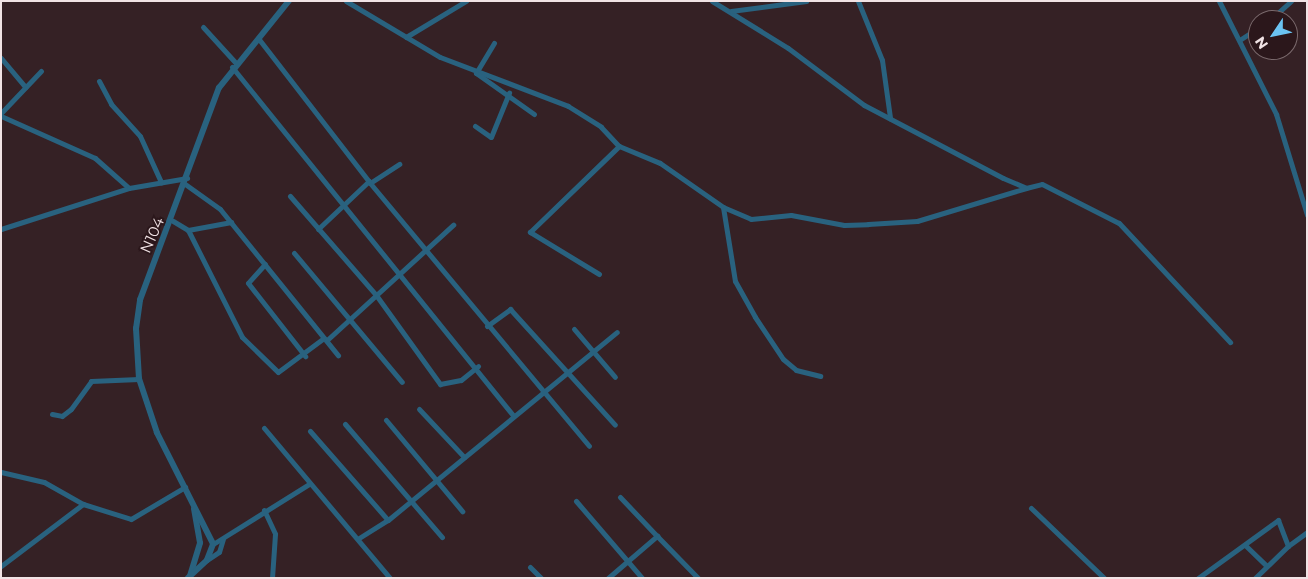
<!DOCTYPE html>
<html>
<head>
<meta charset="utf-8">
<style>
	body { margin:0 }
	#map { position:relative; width:1308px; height:579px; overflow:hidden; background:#352125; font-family:Montserrat,sans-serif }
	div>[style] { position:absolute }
	.minor>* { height:5px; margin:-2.5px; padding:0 2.5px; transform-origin:2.5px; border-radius:2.5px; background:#29627f }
	.tertiary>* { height:5.5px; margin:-2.75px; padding:0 2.75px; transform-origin:2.75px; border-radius:2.75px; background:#29627f }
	span { translate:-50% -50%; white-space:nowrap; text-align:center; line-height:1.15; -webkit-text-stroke:4px #2b171b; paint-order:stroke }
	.street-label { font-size:15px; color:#f1e3e5 }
	.frame { position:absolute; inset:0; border:2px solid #f1e3e5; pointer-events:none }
	.north { position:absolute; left:1248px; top:10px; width:50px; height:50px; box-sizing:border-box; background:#2b171b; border:1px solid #7a696c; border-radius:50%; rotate:236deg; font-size:14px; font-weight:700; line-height:20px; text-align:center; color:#f1e3e5 }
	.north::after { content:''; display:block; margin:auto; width:18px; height:22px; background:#6bc3f2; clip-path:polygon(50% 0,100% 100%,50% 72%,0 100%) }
</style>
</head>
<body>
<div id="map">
	<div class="minor">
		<i style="left:346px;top:1px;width:109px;rotate:30.8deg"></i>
		<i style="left:440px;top:57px;width:137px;rotate:20.9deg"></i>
		<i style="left:568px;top:106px;width:39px;rotate:32deg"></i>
		<i style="left:601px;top:127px;width:26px;rotate:47deg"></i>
		<i style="left:619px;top:146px;width:44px;rotate:22.5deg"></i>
		<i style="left:660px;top:163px;width:77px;rotate:34.9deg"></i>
		<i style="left:723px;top:207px;width:75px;rotate:80.8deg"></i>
		<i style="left:735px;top:281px;width:41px;rotate:60.9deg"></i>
		<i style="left:755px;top:317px;width:50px;rotate:56.3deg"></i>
		<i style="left:783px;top:359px;width:17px;rotate:40deg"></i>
		<i style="left:796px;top:370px;width:25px;rotate:14deg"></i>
		<i style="left:712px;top:1px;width:89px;rotate:31.7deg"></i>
		<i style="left:788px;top:48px;width:95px;rotate:36.9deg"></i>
		<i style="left:864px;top:105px;width:157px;rotate:27.7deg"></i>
		<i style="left:1003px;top:178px;width:25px;rotate:23deg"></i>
		<i style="left:1026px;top:188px;width:16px;rotate:-14deg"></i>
		<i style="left:1042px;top:184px;width:86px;rotate:26.9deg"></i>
		<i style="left:1119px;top:223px;width:163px;rotate:47deg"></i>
		<i style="left:858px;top:1px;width:64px;rotate:67.9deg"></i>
		<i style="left:882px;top:60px;width:59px;rotate:82.1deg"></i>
		<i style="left:1219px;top:1px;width:127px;rotate:63.2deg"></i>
		<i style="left:1276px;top:114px;width:106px;rotate:72.9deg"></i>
		<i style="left:731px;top:11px;width:76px;rotate:-7.6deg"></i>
		<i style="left:1270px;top:20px;width:28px;rotate:-42deg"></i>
		<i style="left:203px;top:27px;width:47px;rotate:47.6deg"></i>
		<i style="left:406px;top:37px;width:70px;rotate:-31deg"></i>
		<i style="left:258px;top:38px;width:183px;rotate:52.3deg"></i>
		<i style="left:370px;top:183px;width:342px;rotate:50.2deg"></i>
		<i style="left:1241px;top:39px;width:20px;rotate:-33deg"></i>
		<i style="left:494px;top:43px;width:35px;rotate:121deg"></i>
		<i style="left:476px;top:73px;width:71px;rotate:35.3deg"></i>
		<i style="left:1px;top:58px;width:38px;rotate:50deg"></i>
		<i style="left:232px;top:67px;width:447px;rotate:51.1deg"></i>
		<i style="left:99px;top:81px;width:26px;rotate:62deg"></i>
		<i style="left:111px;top:104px;width:43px;rotate:47.8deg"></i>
		<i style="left:140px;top:136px;width:51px;rotate:65.5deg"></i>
		<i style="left:1px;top:113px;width:58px;rotate:-46.4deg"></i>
		<i style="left:1px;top:116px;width:103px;rotate:24.1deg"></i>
		<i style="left:95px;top:158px;width:45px;rotate:41.4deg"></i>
		<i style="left:475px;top:126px;width:19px;rotate:35deg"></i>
		<i style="left:491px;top:137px;width:48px;rotate:-67.8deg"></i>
		<i style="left:370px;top:183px;width:35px;rotate:-33deg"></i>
		<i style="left:185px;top:184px;width:43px;rotate:35.5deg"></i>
		<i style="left:220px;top:209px;width:188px;rotate:51.1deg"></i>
		<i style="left:290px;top:196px;width:131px;rotate:49deg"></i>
		<i style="left:376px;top:295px;width:110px;rotate:54.3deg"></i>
		<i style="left:440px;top:384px;width:21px;rotate:-11deg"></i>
		<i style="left:461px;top:380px;width:22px;rotate:-39deg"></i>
		<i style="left:723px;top:207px;width:30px;rotate:23deg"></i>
		<i style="left:751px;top:219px;width:40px;rotate:-5.7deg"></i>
		<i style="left:791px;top:215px;width:54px;rotate:10.7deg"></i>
		<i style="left:844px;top:225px;width:24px;rotate:-2deg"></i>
		<i style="left:868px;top:224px;width:49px;rotate:-3.5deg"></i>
		<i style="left:917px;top:221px;width:114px;rotate:-16.8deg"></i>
		<i style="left:173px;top:221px;width:17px;rotate:31deg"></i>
		<i style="left:188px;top:230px;width:120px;rotate:63.2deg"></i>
		<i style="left:242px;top:337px;width:50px;rotate:44.2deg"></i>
		<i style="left:278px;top:372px;width:57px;rotate:-36.5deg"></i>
		<i style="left:1px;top:229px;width:134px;rotate:-17.8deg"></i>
		<i style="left:129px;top:188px;width:59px;rotate:-9.8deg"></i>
		<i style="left:318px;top:229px;width:70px;rotate:-43.3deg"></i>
		<i style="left:188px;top:230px;width:44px;rotate:-10.5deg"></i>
		<i style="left:294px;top:253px;width:168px;rotate:50.1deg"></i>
		<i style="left:265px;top:264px;width:25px;rotate:132deg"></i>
		<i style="left:248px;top:283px;width:93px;rotate:52deg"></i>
		<i style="left:599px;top:274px;width:81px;rotate:-148.7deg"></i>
		<i style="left:530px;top:232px;width:124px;rotate:-44deg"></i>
		<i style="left:487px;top:326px;width:29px;rotate:-36deg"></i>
		<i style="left:510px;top:309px;width:156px;rotate:47.8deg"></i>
		<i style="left:574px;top:329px;width:63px;rotate:49.5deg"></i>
		<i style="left:327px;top:340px;width:171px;rotate:-42.4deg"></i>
		<i style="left:419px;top:409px;width:66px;rotate:46.8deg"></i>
		<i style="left:52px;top:414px;width:10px;rotate:11deg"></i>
		<i style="left:62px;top:416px;width:11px;rotate:-38deg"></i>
		<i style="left:71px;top:409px;width:34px;rotate:-54deg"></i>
		<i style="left:91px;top:381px;width:48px;rotate:-2.4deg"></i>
		<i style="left:386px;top:420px;width:119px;rotate:50.1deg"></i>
		<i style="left:345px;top:424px;width:149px;rotate:49.4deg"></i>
		<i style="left:264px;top:428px;width:196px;rotate:50deg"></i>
		<i style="left:310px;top:431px;width:118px;rotate:48.8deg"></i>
		<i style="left:1px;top:472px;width:44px;rotate:13.1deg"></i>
		<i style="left:44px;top:482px;width:45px;rotate:29.4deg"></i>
		<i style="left:83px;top:504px;width:50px;rotate:17.4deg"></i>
		<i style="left:131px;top:519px;width:63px;rotate:-30.7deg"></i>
		<i style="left:620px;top:497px;width:54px;rotate:46.5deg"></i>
		<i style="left:576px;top:501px;width:101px;rotate:49.4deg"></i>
		<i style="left:1031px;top:508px;width:101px;rotate:43.8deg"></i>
		<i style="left:264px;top:510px;width:26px;rotate:65deg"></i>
		<i style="left:275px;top:534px;width:44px;rotate:93.9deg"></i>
		<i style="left:359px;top:538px;width:34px;rotate:-32deg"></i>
		<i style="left:388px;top:520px;width:296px;rotate:-39.4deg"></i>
		<i style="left:213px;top:544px;width:113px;rotate:-32deg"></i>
		<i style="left:1245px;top:545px;width:30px;rotate:44deg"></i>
		<i style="left:1288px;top:546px;width:24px;rotate:-36deg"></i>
		<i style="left:207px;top:560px;width:14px;rotate:-34deg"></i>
		<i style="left:219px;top:552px;width:14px;rotate:-73deg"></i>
		<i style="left:1px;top:566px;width:103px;rotate:-37.1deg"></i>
		<i style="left:530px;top:567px;width:16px;rotate:45deg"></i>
		<i style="left:608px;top:578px;width:65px;rotate:-40.6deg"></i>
		<i style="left:657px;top:536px;width:59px;rotate:45.7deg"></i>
		<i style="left:1198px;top:578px;width:99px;rotate:-35.9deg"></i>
		<i style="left:1278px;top:520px;width:28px;rotate:69deg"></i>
		<i style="left:1288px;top:546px;width:46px;rotate:135.9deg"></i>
	</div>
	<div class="tertiary">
		<i style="left:190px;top:576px;width:34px;rotate:-73deg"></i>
		<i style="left:200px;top:543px;width:34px;rotate:-100deg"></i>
		<i style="left:188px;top:578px;width:26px;rotate:-43deg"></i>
		<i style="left:207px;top:560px;width:17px;rotate:-69deg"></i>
		<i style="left:213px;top:544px;width:124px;rotate:-116.8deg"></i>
		<i style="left:157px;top:433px;width:57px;rotate:-108.4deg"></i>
		<i style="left:139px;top:379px;width:50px;rotate:-93.4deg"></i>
		<i style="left:136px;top:329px;width:29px;rotate:-82deg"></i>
		<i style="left:140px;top:300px;width:226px;rotate:-69.6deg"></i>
		<i style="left:219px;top:88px;width:112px;rotate:-51.2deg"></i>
	</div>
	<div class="street-label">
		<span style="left:152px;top:235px;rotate:-66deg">N104</span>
	</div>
	<div class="frame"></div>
	<div class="north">N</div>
</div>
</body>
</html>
